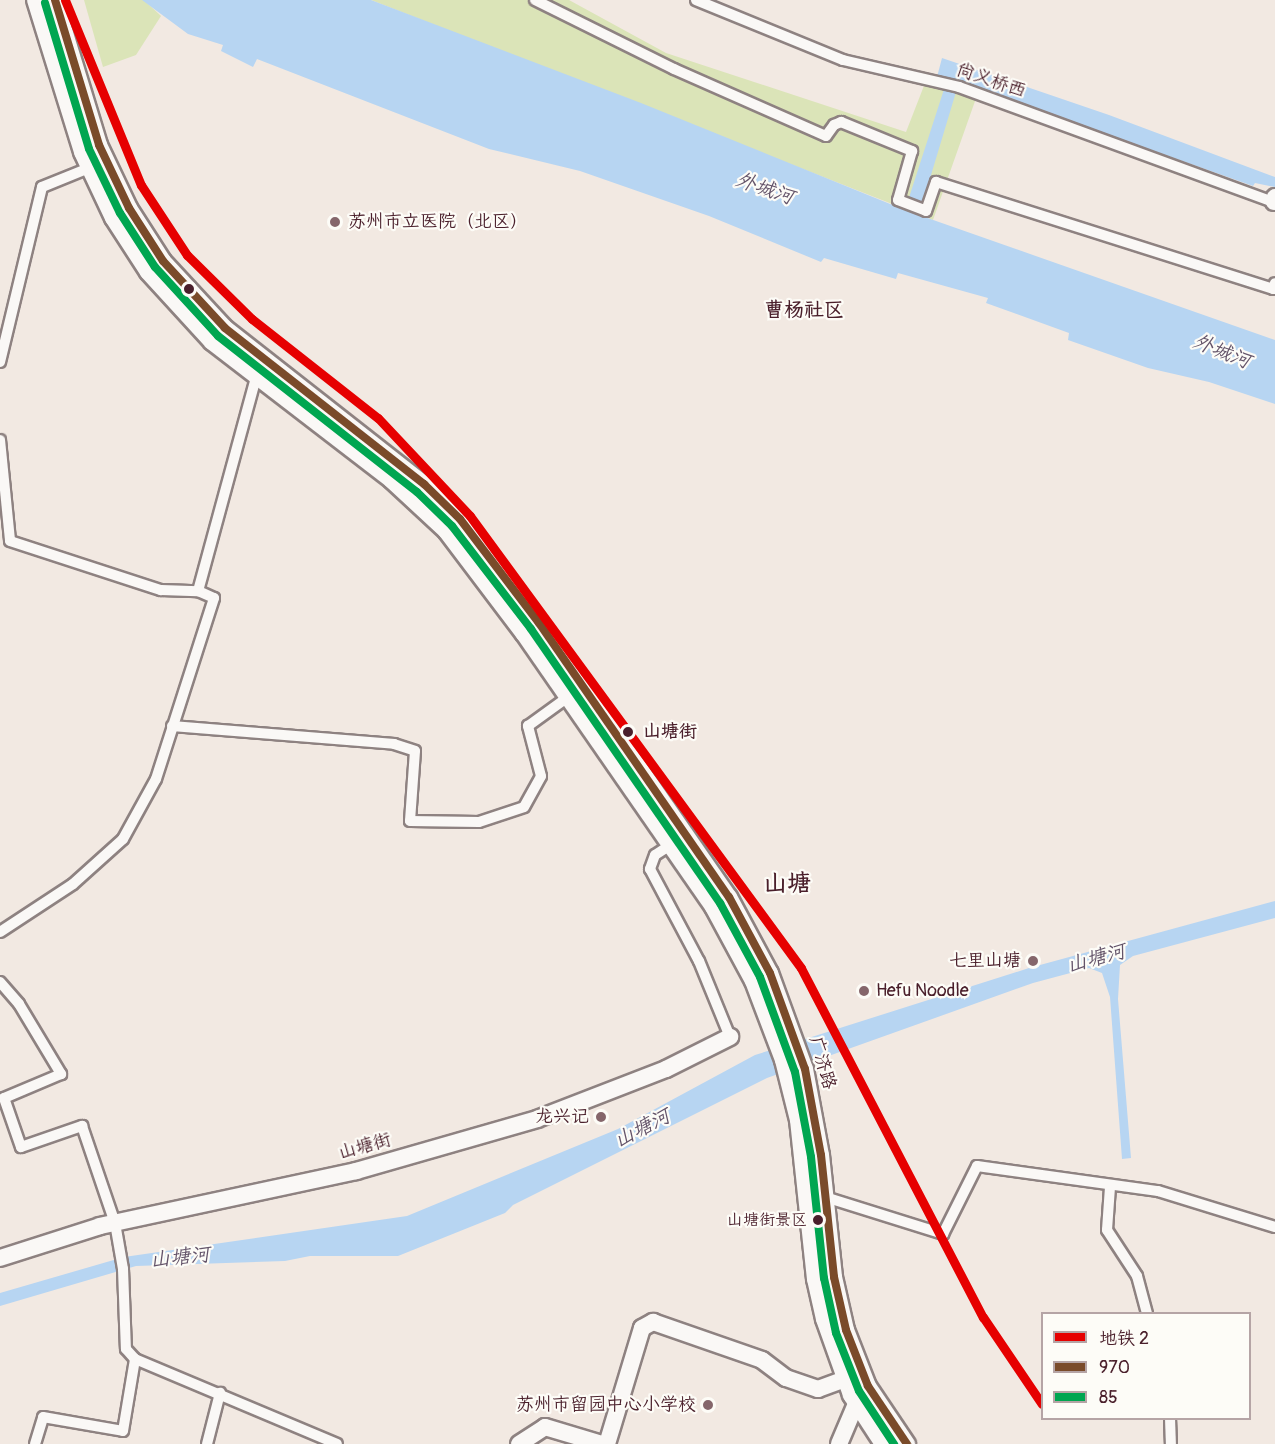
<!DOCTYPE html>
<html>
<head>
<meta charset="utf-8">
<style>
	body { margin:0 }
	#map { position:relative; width:1275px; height:1444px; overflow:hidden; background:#f2e9e2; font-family:Pangolin,"LXGW WenKai TC",sans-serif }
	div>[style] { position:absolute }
	.green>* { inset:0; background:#dbe4b8 }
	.water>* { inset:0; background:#b7d5f2 }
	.roads { filter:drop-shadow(2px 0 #8e8281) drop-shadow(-2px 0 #8e8281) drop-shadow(0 2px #8e8281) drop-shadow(0 -2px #8e8281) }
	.street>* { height:10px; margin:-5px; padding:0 5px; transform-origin:5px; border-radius:5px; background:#faf8f6 }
	.secondary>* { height:16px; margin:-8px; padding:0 8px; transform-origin:8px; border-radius:8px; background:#faf8f6 }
	.bus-1>* { height:8px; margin:-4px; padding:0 4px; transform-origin:4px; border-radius:4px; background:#7a4b2a }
	.bus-2>* { height:8px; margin:-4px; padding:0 4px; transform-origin:4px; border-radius:4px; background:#00a651 }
	.metro-1>* { height:9px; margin:-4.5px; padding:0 4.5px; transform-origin:4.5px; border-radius:4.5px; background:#e60000 }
	.dots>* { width:16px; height:16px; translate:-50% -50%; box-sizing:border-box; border:3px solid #fdfcf7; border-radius:50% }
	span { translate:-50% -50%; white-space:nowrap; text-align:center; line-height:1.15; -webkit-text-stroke:4.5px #fdfcf7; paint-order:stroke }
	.bus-label { font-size:16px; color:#4a1f2b }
	.right { translate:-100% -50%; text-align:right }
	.street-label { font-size:18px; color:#4a1f2b }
	.poi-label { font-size:18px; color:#4a1f2b }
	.left { translate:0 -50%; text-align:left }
	.stop-label { font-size:18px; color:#4a1f2b; font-weight:700 }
	.water-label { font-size:20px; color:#635369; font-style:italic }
	.neighbourhood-label { font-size:20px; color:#4a1f2b; font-weight:700 }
	.district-label { font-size:24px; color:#4a1f2b; font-weight:700 }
	.legend { position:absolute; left:1041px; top:1312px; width:210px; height:108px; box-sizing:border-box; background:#fdfcf7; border:2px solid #b5a4a5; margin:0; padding:8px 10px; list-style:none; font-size:18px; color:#4a1f2b }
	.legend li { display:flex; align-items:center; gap:12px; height:30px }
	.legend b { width:30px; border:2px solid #b5a4a5 }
</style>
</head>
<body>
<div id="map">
	<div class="green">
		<i style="clip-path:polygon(84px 0,144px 0,161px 16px,136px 55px,103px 67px)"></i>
		<i style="clip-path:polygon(371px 0,569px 0,666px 53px,906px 132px,927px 78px,980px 87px,933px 220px)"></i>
	</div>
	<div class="water">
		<i style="clip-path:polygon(142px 0,371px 0,641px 103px,905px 210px,947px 80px,937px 77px,942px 58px,1109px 115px,1275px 177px,1275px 187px,1255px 183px,1253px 186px,959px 82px,919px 215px,1275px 340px,1275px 404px,1209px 382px,1148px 368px,1068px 340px,1069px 333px,986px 303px,988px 298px,898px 273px,896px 279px,824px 258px,821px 262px,709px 216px,580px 171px,489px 149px,257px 59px,253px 67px,221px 51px,223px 45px,188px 34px)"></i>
		<i style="clip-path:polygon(1275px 901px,1275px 918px,1133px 956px,1120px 965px,1118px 999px,1131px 1158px,1122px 1159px,1110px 997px,1102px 973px,1089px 968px,1033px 983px,767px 1078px,513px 1205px,505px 1213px,398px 1256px,310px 1256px,285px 1261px,136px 1266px,0 1306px,0 1293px,124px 1257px,407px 1216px,618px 1129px,755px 1055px,1029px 968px)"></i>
	</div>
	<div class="roads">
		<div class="street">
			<i style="left:535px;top:0;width:155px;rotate:26.4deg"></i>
			<i style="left:674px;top:69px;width:166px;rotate:23.8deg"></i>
			<i style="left:826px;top:136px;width:14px;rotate:-54deg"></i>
			<i style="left:834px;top:125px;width:8px;rotate:-23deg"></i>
			<i style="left:841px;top:122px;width:77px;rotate:22.2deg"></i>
			<i style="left:912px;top:151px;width:51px;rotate:105.9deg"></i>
			<i style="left:898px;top:200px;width:30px;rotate:21deg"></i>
			<i style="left:926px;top:211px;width:31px;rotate:-71deg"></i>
			<i style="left:936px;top:182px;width:354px;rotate:17.6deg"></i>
			<i style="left:1273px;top:289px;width:6px;rotate:-72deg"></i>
			<i style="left:696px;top:0;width:159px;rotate:22.2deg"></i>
			<i style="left:843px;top:60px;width:119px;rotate:13.1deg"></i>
			<i style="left:959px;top:87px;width:335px;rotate:20.1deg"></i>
			<i style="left:0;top:362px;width:180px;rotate:-76.5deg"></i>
			<i style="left:42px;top:187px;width:51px;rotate:-22deg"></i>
			<i style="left:0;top:440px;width:101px;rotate:84.3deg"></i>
			<i style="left:10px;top:541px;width:159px;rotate:18deg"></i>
			<i style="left:161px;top:590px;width:37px;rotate:2deg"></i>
			<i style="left:172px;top:726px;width:223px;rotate:4.6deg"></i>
			<i style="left:394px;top:744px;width:22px;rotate:18deg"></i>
			<i style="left:415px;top:751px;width:70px;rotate:94.1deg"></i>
			<i style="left:410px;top:821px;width:69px;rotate:0.8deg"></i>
			<i style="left:479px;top:822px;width:47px;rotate:-18.4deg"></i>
			<i style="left:524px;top:807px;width:35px;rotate:-61deg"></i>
			<i style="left:541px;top:776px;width:52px;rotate:-104.6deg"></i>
			<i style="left:528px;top:726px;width:49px;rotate:-35.9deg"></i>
			<i style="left:672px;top:844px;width:20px;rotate:147deg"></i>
			<i style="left:655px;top:855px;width:15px;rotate:110deg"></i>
			<i style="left:650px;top:869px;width:104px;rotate:62deg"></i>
			<i style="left:699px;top:961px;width:82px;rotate:67.8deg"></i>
			<i style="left:0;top:932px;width:87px;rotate:-33.3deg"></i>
			<i style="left:73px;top:884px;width:67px;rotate:-42deg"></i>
			<i style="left:123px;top:839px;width:68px;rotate:-61.2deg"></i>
			<i style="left:156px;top:779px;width:190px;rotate:-72.2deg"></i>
			<i style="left:214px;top:598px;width:17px;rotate:-156deg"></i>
			<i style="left:198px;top:591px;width:222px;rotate:-74.8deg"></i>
			<i style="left:0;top:982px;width:29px;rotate:49deg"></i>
			<i style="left:19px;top:1004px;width:82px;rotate:59deg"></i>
			<i style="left:61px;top:1074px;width:62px;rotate:157.2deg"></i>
			<i style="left:4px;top:1098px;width:52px;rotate:70.9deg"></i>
			<i style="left:21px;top:1147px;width:65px;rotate:-19deg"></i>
			<i style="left:82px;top:1126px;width:102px;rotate:71.2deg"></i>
			<i style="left:115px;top:1223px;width:47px;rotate:80.1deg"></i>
			<i style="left:123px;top:1269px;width:80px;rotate:87.9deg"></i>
			<i style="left:126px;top:1349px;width:13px;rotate:48deg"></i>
			<i style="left:135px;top:1359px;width:219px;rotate:22.8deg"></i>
			<i style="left:1110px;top:1187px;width:43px;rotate:94deg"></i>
			<i style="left:1107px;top:1230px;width:55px;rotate:56.9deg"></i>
			<i style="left:1137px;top:1276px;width:39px;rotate:75deg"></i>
			<i style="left:825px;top:1197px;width:124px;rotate:17.4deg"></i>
			<i style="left:943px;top:1234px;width:76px;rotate:-63.4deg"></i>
			<i style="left:977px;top:1166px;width:183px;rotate:7.9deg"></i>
			<i style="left:1158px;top:1191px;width:122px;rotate:17.1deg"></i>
			<i style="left:1170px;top:1418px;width:26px;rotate:88deg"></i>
			<i style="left:35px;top:1444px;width:28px;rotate:-73deg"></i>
			<i style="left:43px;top:1417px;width:81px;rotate:9.9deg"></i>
			<i style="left:123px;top:1431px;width:73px;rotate:-80.5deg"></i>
			<i style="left:207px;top:1444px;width:53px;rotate:-75.7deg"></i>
		</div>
		<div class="secondary">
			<i style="left:35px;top:0;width:159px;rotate:72.8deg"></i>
			<i style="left:82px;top:152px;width:73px;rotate:64.8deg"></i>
			<i style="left:113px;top:218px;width:64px;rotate:57.1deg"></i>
			<i style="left:148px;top:272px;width:95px;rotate:47.6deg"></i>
			<i style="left:212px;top:342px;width:226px;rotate:37.6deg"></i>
			<i style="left:391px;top:480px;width:75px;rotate:42.8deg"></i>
			<i style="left:446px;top:531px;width:129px;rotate:52.9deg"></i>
			<i style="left:524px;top:634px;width:332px;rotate:55.3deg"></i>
			<i style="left:713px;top:907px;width:84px;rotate:61.6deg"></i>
			<i style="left:753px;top:981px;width:85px;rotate:69.2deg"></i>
			<i style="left:783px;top:1060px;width:62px;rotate:76deg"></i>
			<i style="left:798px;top:1120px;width:160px;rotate:83.9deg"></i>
			<i style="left:815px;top:1279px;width:41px;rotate:77.3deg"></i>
			<i style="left:824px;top:1319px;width:81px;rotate:70.4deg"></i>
			<i style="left:851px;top:1395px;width:59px;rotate:56.9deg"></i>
			<i style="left:55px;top:0;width:152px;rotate:73.1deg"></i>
			<i style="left:99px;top:145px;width:70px;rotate:64.5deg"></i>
			<i style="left:129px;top:208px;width:63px;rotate:57.3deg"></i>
			<i style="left:163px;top:261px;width:91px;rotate:47.2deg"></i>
			<i style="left:225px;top:328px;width:253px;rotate:38.1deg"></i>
			<i style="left:424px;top:484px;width:50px;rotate:44.2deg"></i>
			<i style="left:460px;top:519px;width:131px;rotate:52.8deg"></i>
			<i style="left:539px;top:623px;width:333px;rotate:55.3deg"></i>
			<i style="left:729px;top:897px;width:86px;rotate:61.7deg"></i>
			<i style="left:770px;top:973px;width:102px;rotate:70deg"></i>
			<i style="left:805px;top:1069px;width:87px;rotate:79.5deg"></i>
			<i style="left:821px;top:1155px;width:123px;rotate:83.9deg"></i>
			<i style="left:834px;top:1277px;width:54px;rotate:77.2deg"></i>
			<i style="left:846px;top:1330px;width:60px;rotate:68.6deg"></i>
			<i style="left:868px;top:1386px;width:70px;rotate:56.1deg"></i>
			<i style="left:1274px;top:202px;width:5px;rotate:-79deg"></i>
			<i style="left:0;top:1258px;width:105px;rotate:-17.7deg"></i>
			<i style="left:100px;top:1226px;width:262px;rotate:-12.1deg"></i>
			<i style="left:356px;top:1171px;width:188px;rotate:-16deg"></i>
			<i style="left:537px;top:1119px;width:138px;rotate:-21.2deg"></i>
			<i style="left:666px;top:1069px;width:72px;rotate:-26.6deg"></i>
			<i style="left:519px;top:1444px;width:31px;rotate:-33deg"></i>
			<i style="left:545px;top:1427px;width:59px;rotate:16.6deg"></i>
			<i style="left:607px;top:1444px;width:121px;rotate:-73.2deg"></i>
			<i style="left:642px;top:1328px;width:13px;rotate:-29deg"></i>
			<i style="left:653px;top:1322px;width:115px;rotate:19.2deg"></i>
			<i style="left:762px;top:1360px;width:30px;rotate:37deg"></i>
			<i style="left:786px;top:1378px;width:34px;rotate:19deg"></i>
			<i style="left:818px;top:1389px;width:37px;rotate:-20deg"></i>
			<i style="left:839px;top:1444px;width:43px;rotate:-67deg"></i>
			<i style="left:856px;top:1404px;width:9px;rotate:-36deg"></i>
		</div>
	</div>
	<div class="bus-1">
		<i style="left:55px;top:0;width:152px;rotate:73.1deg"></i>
		<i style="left:99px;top:145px;width:70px;rotate:64.5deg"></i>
		<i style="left:129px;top:208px;width:63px;rotate:57.3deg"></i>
		<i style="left:163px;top:261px;width:91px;rotate:47.2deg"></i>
		<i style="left:225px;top:328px;width:253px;rotate:38.1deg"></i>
		<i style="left:424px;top:484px;width:50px;rotate:44.2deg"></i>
		<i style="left:460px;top:519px;width:131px;rotate:52.8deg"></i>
		<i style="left:539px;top:623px;width:333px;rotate:55.3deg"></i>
		<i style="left:729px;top:897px;width:86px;rotate:61.7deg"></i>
		<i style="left:770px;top:973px;width:102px;rotate:70deg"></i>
		<i style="left:805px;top:1069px;width:87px;rotate:79.5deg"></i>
		<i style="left:821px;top:1155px;width:123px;rotate:83.9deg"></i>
		<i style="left:834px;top:1277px;width:54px;rotate:77.2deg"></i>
		<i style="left:846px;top:1330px;width:60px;rotate:68.6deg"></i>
		<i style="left:868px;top:1386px;width:70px;rotate:56.1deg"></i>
	</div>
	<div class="bus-2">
		<i style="left:45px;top:3px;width:152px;rotate:73.2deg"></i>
		<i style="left:89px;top:149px;width:71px;rotate:64.2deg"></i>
		<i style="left:120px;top:213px;width:64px;rotate:57.1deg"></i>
		<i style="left:155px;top:267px;width:93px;rotate:47.6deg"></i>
		<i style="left:218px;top:336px;width:253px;rotate:38.1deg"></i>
		<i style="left:417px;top:492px;width:49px;rotate:44.2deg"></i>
		<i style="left:452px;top:526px;width:130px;rotate:52.5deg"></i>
		<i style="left:531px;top:629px;width:333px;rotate:55.4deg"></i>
		<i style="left:720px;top:903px;width:84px;rotate:61.6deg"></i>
		<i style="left:760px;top:977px;width:101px;rotate:69.8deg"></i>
		<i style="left:795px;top:1072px;width:86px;rotate:79.3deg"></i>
		<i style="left:811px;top:1157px;width:122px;rotate:83.9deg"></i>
		<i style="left:824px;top:1278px;width:56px;rotate:77.7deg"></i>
		<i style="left:836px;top:1333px;width:62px;rotate:68.4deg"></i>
		<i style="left:859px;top:1391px;width:64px;rotate:56.6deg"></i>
	</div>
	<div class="metro-1">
		<i style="left:65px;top:0;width:200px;rotate:67.7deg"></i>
		<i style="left:141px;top:185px;width:84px;rotate:56.7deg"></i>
		<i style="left:187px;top:255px;width:91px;rotate:44.6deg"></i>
		<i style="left:252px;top:319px;width:160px;rotate:38.2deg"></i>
		<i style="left:378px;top:418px;width:134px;rotate:46.8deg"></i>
		<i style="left:470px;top:516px;width:560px;rotate:53.78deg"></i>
		<i style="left:801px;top:968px;width:394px;rotate:62.5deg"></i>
		<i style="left:983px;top:1317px;width:105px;rotate:55.9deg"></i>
	</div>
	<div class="dots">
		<i style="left:335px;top:222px;background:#85666b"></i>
		<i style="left:189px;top:289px;background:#4a1f2b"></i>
		<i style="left:628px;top:732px;background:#4a1f2b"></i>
		<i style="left:1033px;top:961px;background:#85666b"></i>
		<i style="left:864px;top:991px;background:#85666b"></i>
		<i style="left:601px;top:1117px;background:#85666b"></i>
		<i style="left:818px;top:1220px;background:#4a1f2b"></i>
		<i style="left:708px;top:1405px;background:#85666b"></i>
	</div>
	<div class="bus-label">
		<span class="right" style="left:807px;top:1220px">山塘街景区</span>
	</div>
	<div class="street-label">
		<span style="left:991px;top:81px;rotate:19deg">尚义桥西</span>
		<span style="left:822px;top:1063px;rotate:74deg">广济路</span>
		<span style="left:365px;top:1147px;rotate:-16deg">山塘街</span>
	</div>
	<div class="poi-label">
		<span class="left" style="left:348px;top:222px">苏州市立医院（北区）</span>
		<span class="right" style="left:1021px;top:961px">七里山塘</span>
		<span class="left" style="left:876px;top:991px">Hefu Noodle</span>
		<span class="right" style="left:589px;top:1117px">龙兴记</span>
		<span class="right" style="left:696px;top:1405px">苏州市留园中心小学校</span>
	</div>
	<div class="stop-label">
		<span class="left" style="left:643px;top:732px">山塘街</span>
	</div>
	<div class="water-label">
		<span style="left:765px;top:188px;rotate:19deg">外城河</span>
		<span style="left:1222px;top:351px;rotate:22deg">外城河</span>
		<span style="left:1096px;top:958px;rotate:-15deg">山塘河</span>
		<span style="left:642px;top:1128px;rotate:-27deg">山塘河</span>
		<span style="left:180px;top:1257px;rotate:-6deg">山塘河</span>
	</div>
	<div class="neighbourhood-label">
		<span style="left:804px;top:309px">曹杨社区</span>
	</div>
	<div class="district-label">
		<span style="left:787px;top:884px">山塘</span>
	</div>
	<ul class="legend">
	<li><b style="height:8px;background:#e60000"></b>地铁 2</li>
	<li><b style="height:8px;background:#7a4b2a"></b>970</li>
	<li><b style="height:8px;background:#00a651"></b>85</li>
	</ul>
</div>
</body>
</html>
